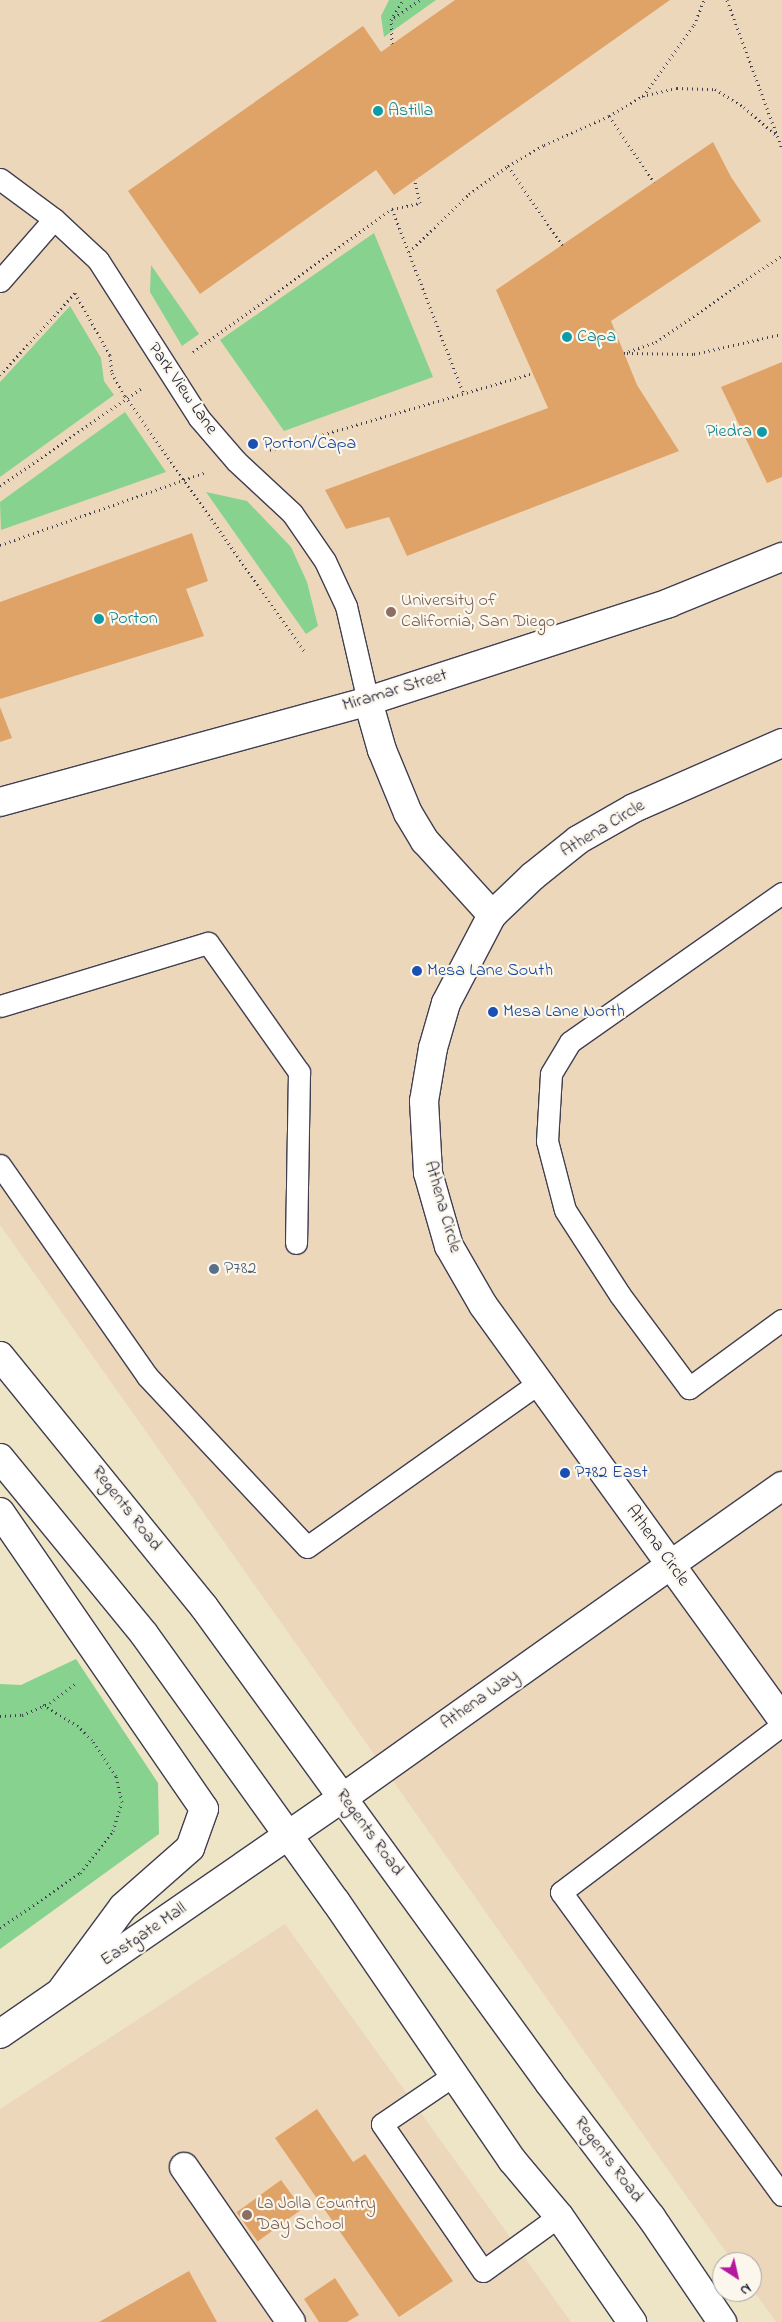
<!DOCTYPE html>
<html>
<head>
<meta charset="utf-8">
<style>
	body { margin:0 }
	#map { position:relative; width:782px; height:2322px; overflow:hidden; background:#eee4c6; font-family:"Indie Flower",sans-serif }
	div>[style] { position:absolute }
	.built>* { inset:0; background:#edd7bb }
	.green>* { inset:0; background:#87d28f }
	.building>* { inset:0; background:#dfa368; transform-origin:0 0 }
	.path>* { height:3px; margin-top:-1.5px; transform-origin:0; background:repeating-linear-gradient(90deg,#413f50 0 1px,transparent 0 5px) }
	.roads { filter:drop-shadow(1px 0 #413f50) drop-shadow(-1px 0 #413f50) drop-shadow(0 1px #413f50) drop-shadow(0 -1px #413f50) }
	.service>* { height:21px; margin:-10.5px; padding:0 10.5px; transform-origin:10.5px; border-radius:10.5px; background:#fff }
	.pedestrian>* { height:28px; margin:-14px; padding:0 14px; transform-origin:14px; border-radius:14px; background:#fff }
	.minor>* { height:28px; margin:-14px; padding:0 14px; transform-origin:14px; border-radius:14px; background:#fff }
	.secondary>* { height:28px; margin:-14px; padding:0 14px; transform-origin:14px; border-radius:14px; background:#fff }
	.dots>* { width:14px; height:14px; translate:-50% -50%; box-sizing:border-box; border:2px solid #fbf7ec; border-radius:50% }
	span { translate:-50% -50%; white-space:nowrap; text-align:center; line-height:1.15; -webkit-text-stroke:4.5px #fbf7ec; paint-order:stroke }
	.culture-label { font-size:18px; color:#0d838f }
	.left { translate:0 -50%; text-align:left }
	.right { translate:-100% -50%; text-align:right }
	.street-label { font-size:18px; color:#22223b }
	.transit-label { font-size:18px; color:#164399 }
	.education-label { font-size:18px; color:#785e54 }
	.service-label { font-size:18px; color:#4e5e75 }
	.north { position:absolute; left:712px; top:2252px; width:50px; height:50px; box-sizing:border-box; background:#fbf7ec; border:1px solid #a4a2a5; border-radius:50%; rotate:145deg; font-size:14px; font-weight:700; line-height:20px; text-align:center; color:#22223b }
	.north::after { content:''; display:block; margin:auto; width:18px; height:22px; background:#b5179e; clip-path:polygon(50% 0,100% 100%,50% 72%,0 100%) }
</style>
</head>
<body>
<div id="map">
	<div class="built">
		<i style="clip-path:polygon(0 0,782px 0,782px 2322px,776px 2322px,752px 2288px,752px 2262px,733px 2262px,0 1225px)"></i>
		<i style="clip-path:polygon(285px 1924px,571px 2322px,0 2322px,0 2109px)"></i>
	</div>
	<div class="green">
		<i style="clip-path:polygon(389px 0,436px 0,384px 37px,381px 16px)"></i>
		<i style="clip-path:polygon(374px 233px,433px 377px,284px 431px,220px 340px)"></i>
		<i style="clip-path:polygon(151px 265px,199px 334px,182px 346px,150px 292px)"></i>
		<i style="clip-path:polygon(70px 306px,101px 358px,104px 381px,114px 395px,0 477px,0 382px)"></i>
		<i style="clip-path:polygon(125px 412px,166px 472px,1px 530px,0 502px)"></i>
		<i style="clip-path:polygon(206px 492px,247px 501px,291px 547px,307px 582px,318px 626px,306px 634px)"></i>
		<i style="clip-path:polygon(76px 1659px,158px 1783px,159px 1834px,0 1949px,0 1684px,21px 1685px)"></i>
	</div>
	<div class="building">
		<i style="clip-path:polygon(455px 0,670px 0,394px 195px,376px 170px,200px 294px,128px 191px,363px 26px,381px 52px)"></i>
		<i style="clip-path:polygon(713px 142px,731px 177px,761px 221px,611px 321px,637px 385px,679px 451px,407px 556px,389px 517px,346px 529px,325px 490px,548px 408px,496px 290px)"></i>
		<i style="clip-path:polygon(782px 362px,782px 477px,767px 483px,721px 387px)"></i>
		<i style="clip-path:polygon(192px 533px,208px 581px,186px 589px,204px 636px,0 699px,0 602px)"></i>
		<i style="clip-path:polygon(0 707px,12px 738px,0 742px)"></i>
		<i style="clip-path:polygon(317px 2109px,353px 2162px,365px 2154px,453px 2281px,399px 2317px,275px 2138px)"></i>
		<i style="left:281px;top:2180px;width:36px;height:55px;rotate:54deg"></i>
		<i style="clip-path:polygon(189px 2271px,217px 2322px,99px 2322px)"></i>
		<i style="clip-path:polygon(335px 2278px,359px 2315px,347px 2322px,319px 2322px,304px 2299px)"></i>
	</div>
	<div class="path">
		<i style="left:727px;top:0;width:159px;rotate:69.7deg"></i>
		<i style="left:394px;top:18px;width:32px;rotate:-35deg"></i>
		<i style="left:392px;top:44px;width:24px;rotate:-92deg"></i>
		<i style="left:391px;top:20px;width:23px;rotate:-59deg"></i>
		<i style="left:643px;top:96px;width:87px;rotate:-54.3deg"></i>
		<i style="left:694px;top:25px;width:27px;rotate:-68deg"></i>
		<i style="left:609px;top:116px;width:80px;rotate:55.7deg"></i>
		<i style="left:508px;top:166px;width:96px;rotate:55.6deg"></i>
		<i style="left:392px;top:209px;width:199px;rotate:68.8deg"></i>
		<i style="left:409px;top:252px;width:83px;rotate:-44deg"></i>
		<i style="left:469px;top:194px;width:48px;rotate:-35.7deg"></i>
		<i style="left:508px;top:166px;width:42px;rotate:-30.3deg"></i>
		<i style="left:544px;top:145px;width:71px;rotate:-24deg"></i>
		<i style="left:609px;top:116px;width:39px;rotate:-31deg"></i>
		<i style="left:642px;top:96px;width:36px;rotate:-13deg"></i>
		<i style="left:677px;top:88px;width:38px;rotate:2deg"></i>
		<i style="left:715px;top:89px;width:34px;rotate:32deg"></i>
		<i style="left:744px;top:107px;width:44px;rotate:41.3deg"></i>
		<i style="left:193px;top:352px;width:245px;rotate:-35.7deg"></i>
		<i style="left:392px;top:209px;width:29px;rotate:-12deg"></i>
		<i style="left:420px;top:203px;width:23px;rotate:-103deg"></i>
		<i style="left:624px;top:353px;width:34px;rotate:-19deg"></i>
		<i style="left:656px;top:342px;width:153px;rotate:-34.6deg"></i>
		<i style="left:627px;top:353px;width:67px;rotate:0.9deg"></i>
		<i style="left:694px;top:354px;width:90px;rotate:-12.8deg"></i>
		<i style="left:0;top:375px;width:111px;rotate:-47.6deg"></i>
		<i style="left:75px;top:293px;width:71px;rotate:60.6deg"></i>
		<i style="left:110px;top:355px;width:18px;rotate:84deg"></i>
		<i style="left:112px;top:373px;width:26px;rotate:61deg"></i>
		<i style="left:125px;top:396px;width:312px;rotate:54.9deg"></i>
		<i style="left:270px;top:450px;width:274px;rotate:-16.3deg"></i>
		<i style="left:0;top:486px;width:174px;rotate:-34.7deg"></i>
		<i style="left:0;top:545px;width:219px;rotate:-19.5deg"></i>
		<i style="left:0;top:1716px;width:22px;rotate:-3deg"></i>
		<i style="left:22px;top:1715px;width:30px;rotate:-23deg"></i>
		<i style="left:50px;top:1703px;width:34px;rotate:-37deg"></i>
		<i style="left:0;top:1928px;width:97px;rotate:-34.5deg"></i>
		<i style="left:80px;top:1873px;width:53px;rotate:-51.8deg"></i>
		<i style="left:113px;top:1831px;width:30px;rotate:-73deg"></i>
		<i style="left:122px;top:1802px;width:27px;rotate:-103deg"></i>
		<i style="left:116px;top:1776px;width:43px;rotate:-123.7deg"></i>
		<i style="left:92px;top:1740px;width:20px;rotate:-135deg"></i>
		<i style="left:78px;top:1726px;width:41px;rotate:-149deg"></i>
	</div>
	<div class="roads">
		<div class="service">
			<i style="left:0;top:179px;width:67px;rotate:36.5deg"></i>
			<i style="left:54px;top:219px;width:60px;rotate:43deg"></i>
			<i style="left:98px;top:260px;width:188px;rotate:57.4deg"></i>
			<i style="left:199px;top:418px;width:57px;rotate:49.3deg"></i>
			<i style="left:236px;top:461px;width:76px;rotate:42.9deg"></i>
			<i style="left:292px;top:513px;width:58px;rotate:55.5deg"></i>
			<i style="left:325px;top:561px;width:50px;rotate:65deg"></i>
			<i style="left:346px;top:606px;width:98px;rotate:77deg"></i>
			<i style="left:0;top:281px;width:82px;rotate:-48.9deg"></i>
			<i style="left:782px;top:893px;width:259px;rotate:144.9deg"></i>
			<i style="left:570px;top:1042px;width:37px;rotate:121deg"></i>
			<i style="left:551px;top:1074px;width:67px;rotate:93.4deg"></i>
			<i style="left:547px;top:1141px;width:71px;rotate:75.4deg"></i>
			<i style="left:565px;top:1210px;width:101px;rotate:57.1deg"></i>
			<i style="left:620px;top:1295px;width:116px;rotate:53.4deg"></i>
			<i style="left:689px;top:1388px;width:115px;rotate:-36.2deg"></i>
			<i style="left:0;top:1006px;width:217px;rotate:-16.9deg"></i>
			<i style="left:208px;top:943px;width:158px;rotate:54.8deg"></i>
			<i style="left:299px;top:1072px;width:171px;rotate:91deg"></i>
			<i style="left:0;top:1165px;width:257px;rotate:55.1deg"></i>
			<i style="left:147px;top:1376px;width:234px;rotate:46.9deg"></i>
			<i style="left:307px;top:1547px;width:284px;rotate:-35.3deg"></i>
			<i style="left:782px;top:1725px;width:277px;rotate:142.9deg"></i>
			<i style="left:561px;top:1892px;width:375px;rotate:53.9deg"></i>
			<i style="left:454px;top:2075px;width:87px;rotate:145.8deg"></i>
			<i style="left:382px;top:2124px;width:178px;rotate:55.5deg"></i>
			<i style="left:483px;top:2271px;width:94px;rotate:-35.9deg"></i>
		</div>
		<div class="pedestrian">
			<i style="left:670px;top:1565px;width:137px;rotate:-35.2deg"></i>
		</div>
		<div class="minor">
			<i style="left:368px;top:701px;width:51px;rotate:74.1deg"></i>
			<i style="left:382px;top:750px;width:68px;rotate:67.6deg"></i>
			<i style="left:408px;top:813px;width:33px;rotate:59deg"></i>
			<i style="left:425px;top:841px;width:100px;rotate:47.8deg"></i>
			<i style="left:782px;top:743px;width:162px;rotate:156.3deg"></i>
			<i style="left:634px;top:808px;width:64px;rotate:150.3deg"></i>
			<i style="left:578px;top:840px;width:58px;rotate:141.3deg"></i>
			<i style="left:533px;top:876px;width:57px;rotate:136.4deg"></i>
			<i style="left:492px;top:915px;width:99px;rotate:117.6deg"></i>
			<i style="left:446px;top:1003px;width:47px;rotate:106.1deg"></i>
			<i style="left:433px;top:1048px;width:54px;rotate:99.6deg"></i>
			<i style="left:424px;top:1101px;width:72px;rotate:86.8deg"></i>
			<i style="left:428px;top:1173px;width:76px;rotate:74deg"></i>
			<i style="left:449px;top:1246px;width:68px;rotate:60deg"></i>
			<i style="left:483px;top:1305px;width:511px;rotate:54.16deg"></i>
			<i style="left:0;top:802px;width:382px;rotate:-15.3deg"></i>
			<i style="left:368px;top:701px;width:317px;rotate:-18deg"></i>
			<i style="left:669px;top:603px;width:122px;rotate:-22.2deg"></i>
			<i style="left:344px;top:1797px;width:400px;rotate:-35.4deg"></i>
			<i style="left:184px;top:2167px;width:188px;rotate:55.4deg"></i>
		</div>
		<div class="secondary">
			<i style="left:0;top:1356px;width:323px;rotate:50.9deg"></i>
			<i style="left:204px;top:1607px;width:589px;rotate:54.04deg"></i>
			<i style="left:550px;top:2084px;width:167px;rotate:52.8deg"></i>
			<i style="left:651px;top:2217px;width:127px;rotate:55.9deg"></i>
			<i style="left:0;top:1458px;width:227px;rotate:50.7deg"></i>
			<i style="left:144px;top:1634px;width:330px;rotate:54.4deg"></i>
			<i style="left:336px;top:1902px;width:312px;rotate:55.7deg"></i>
			<i style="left:512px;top:2160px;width:73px;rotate:50deg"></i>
			<i style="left:559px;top:2216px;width:129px;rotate:55.4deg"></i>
			<i style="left:0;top:1512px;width:360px;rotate:55.5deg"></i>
			<i style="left:204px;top:1809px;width:41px;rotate:109.7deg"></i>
			<i style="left:190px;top:1848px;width:89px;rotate:138.6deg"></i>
			<i style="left:123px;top:1907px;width:104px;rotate:126.4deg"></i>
			<i style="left:0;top:2034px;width:418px;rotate:-34.6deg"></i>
		</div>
	</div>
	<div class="dots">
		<i style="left:378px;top:111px;background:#0f9aa8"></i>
		<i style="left:567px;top:337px;background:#0f9aa8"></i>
		<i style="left:762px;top:432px;background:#0f9aa8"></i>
		<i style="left:253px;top:444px;background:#1a4fb4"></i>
		<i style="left:391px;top:612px;background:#8d6e63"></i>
		<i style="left:99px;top:619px;background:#0f9aa8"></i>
		<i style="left:417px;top:971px;background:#1a4fb4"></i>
		<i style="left:493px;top:1012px;background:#1a4fb4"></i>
		<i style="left:214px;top:1269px;background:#5c6f8a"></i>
		<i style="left:565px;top:1473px;background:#1a4fb4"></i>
		<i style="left:247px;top:2215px;background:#8d6e63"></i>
	</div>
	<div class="culture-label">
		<span class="left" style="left:388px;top:111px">Astilla</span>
		<span class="left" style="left:577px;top:337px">Capa</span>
		<span class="right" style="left:752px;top:432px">Piedra</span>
		<span class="left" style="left:109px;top:619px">Porton</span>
	</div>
	<div class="street-label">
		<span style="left:182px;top:389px;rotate:55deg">Park View Lane</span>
		<span style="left:395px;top:691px;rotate:-17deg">Miramar Street</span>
		<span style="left:603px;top:829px;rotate:-31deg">Athena Circle</span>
		<span style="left:442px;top:1207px;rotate:74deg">Athena Circle</span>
		<span style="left:126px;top:1509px;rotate:52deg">Regents Road</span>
		<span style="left:657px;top:1546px;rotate:54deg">Athena Circle</span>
		<span style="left:480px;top:1700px;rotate:-35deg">Athena Way</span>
		<span style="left:369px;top:1833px;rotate:54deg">Regents Road</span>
		<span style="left:144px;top:1935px;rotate:-34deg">Eastgate Mall</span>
		<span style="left:608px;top:2160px;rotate:53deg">Regents Road</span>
	</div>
	<div class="transit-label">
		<span class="left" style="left:263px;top:444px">Porton/Capa</span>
		<span class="left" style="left:427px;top:971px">Mesa Lane South</span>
		<span class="left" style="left:503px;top:1012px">Mesa Lane North</span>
		<span class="left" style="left:575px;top:1473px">P782 East</span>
	</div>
	<div class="education-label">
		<span class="left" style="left:401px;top:612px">University of<br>California, San Diego</span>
		<span class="left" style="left:257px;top:2215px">La Jolla Country<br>Day School</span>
	</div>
	<div class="service-label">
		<span class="left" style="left:224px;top:1269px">P782</span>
	</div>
	<div class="north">N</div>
</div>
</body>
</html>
